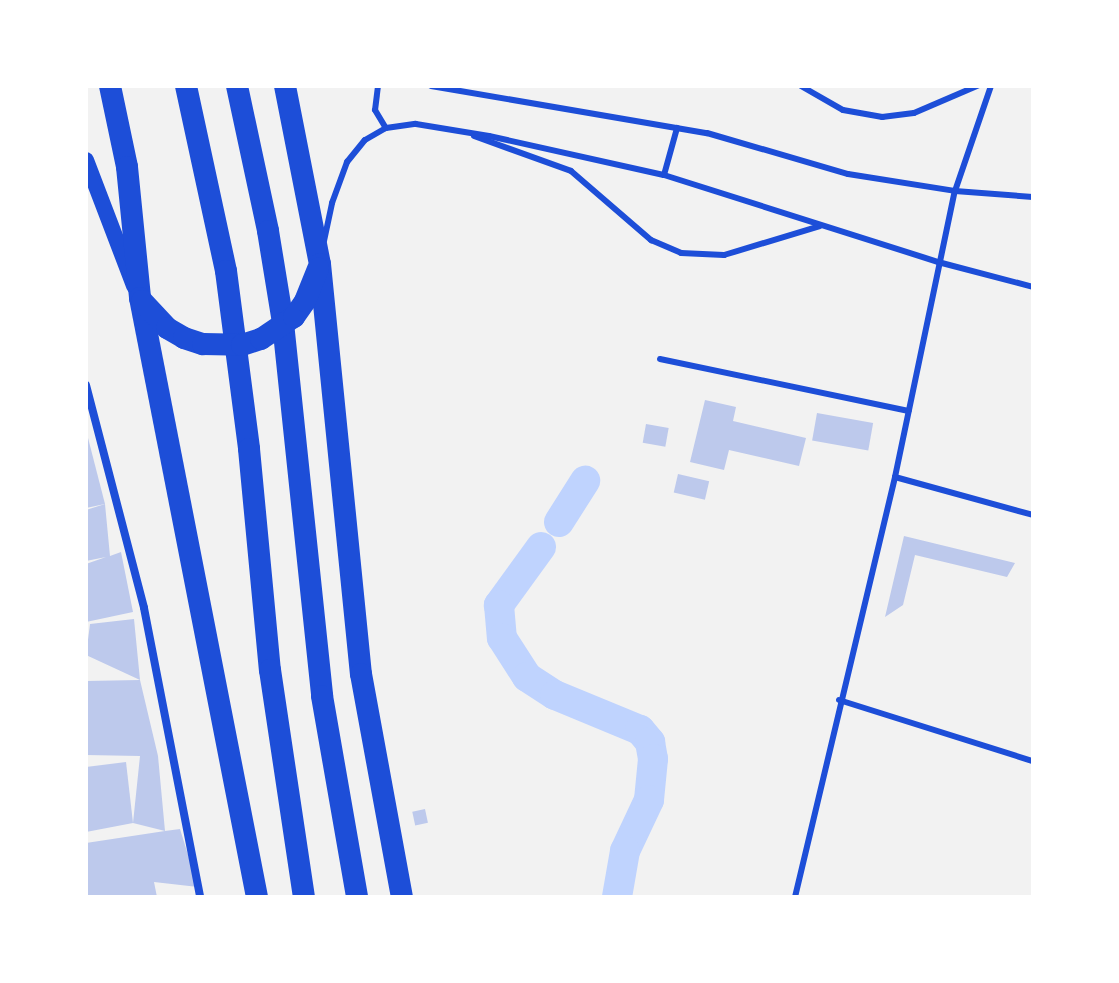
<!DOCTYPE html>
<html>
<head>
<meta charset="utf-8">
<style>
	body { margin:0 }
	#map { position:relative; width:1119px; height:983px; overflow:hidden; background:#f2f2f2; font-family:"IBM Plex Serif",serif }
	div>[style] { position:absolute }
	.canal>* { height:30px; margin:-15px; padding:0 15px; transform-origin:15px; border-radius:15px; background:#bfd3fe }
	.building>* { inset:0; background:#bdc9ec; transform-origin:0 0 }
	.service>* { height:6px; margin:-3px; padding:0 3px; transform-origin:3px; border-radius:3px; background:#1d4ed8 }
	.minor>* { height:8px; margin:-4px; padding:0 4px; transform-origin:4px; border-radius:4px; background:#1d4ed8 }
	.secondary>* { height:16px; margin:-8px; padding:0 8px; transform-origin:8px; border-radius:8px; background:#1d4ed8 }
	.trunk>* { height:22px; margin:-11px; padding:0 11px; transform-origin:11px; border-radius:11px; background:#1d4ed8 }
	span { translate:-50% -50%; white-space:nowrap; text-align:center; line-height:1.15; -webkit-text-stroke:8px #fff; paint-order:stroke }
	.frame { position:absolute; inset:0; border:88px solid #fff; pointer-events:none }
</style>
</head>
<body>
<div id="map">
	<div class="canal">
		<i style="left:559px;top:522px;width:49px;rotate:-57.6deg"></i>
		<i style="left:541px;top:547px;width:72px;rotate:125.9deg"></i>
		<i style="left:499px;top:605px;width:33px;rotate:85deg"></i>
		<i style="left:502px;top:638px;width:46px;rotate:57.3deg"></i>
		<i style="left:527px;top:677px;width:33px;rotate:33deg"></i>
		<i style="left:555px;top:695px;width:92px;rotate:22.4deg"></i>
		<i style="left:640px;top:730px;width:16px;rotate:50deg"></i>
		<i style="left:650px;top:742px;width:17px;rotate:80deg"></i>
		<i style="left:653px;top:759px;width:41px;rotate:95.6deg"></i>
		<i style="left:649px;top:800px;width:56px;rotate:115.2deg"></i>
		<i style="left:625px;top:851px;width:47px;rotate:99.9deg"></i>
	</div>
	<div class="building">
		<i style="clip-path:polygon(705px 400px,736px 407px,733px 421px,806px 438px,799px 466px,729px 450px,724px 470px,690px 462px)"></i>
		<i style="left:817px;top:413px;width:57px;height:28px;rotate:10deg"></i>
		<i style="left:646px;top:424px;width:23px;height:19px;rotate:10deg"></i>
		<i style="clip-path:polygon(87px 434px,105px 504px,86px 508px,86px 435px)"></i>
		<i style="left:678px;top:474px;width:32px;height:19px;rotate:13deg"></i>
		<i style="clip-path:polygon(105px 504px,110px 556px,121px 552px,133px 612px,86px 622px,86px 564px,106px 557px,86px 561px,86px 510px)"></i>
		<i style="clip-path:polygon(904px 536px,1015px 563px,1007px 577px,915px 555px,903px 605px,885px 617px)"></i>
		<i style="clip-path:polygon(134px 619px,140px 680px,158px 756px,165px 831px,180px 829px,198px 887px,154px 882px,157px 897px,86px 897px,86px 843px,165px 831px,133px 823px,140px 756px,86px 755px,86px 681px,140px 680px,86px 655px,90px 624px)"></i>
		<i style="clip-path:polygon(126px 762px,133px 823px,86px 832px,86px 767px)"></i>
		<i style="left:425px;top:809px;width:14px;height:13px;rotate:78deg"></i>
	</div>
	<div class="service">
		<i style="left:378px;top:86px;width:24px;rotate:97deg"></i>
		<i style="left:375px;top:110px;width:21px;rotate:59deg"></i>
		<i style="left:431px;top:86px;width:280px;rotate:9.7deg"></i>
		<i style="left:707px;top:133px;width:147px;rotate:16.2deg"></i>
		<i style="left:848px;top:174px;width:108px;rotate:9deg"></i>
		<i style="left:955px;top:191px;width:78px;rotate:4.4deg"></i>
		<i style="left:801px;top:86px;width:48px;rotate:29.7deg"></i>
		<i style="left:843px;top:110px;width:40px;rotate:10deg"></i>
		<i style="left:882px;top:117px;width:32px;rotate:-7deg"></i>
		<i style="left:914px;top:113px;width:69px;rotate:-23.2deg"></i>
		<i style="left:474px;top:136px;width:103px;rotate:19.8deg"></i>
		<i style="left:571px;top:171px;width:106px;rotate:40.8deg"></i>
		<i style="left:651px;top:240px;width:33px;rotate:23deg"></i>
		<i style="left:681px;top:253px;width:43px;rotate:2.7deg"></i>
		<i style="left:724px;top:255px;width:100px;rotate:-16.8deg"></i>
		<i style="left:664px;top:175px;width:49px;rotate:-74.5deg"></i>
		<i style="left:324px;top:241px;width:39px;rotate:-78deg"></i>
		<i style="left:332px;top:203px;width:44px;rotate:-69.9deg"></i>
		<i style="left:347px;top:162px;width:28px;rotate:-51deg"></i>
		<i style="left:365px;top:140px;width:24px;rotate:-30deg"></i>
		<i style="left:386px;top:128px;width:30px;rotate:-8deg"></i>
		<i style="left:416px;top:124px;width:74px;rotate:9.3deg"></i>
		<i style="left:489px;top:136px;width:179px;rotate:12.6deg"></i>
		<i style="left:664px;top:175px;width:287px;rotate:17.6deg"></i>
		<i style="left:938px;top:262px;width:98px;rotate:14.7deg"></i>
		<i style="left:660px;top:359px;width:254px;rotate:11.8deg"></i>
		<i style="left:895px;top:477px;width:143px;rotate:15.4deg"></i>
		<i style="left:839px;top:700px;width:203px;rotate:17.5deg"></i>
		<i style="left:795px;top:897px;width:432px;rotate:-76.6deg"></i>
		<i style="left:895px;top:477px;width:292px;rotate:-78.2deg"></i>
		<i style="left:955px;top:191px;width:111px;rotate:-71.1deg"></i>
	</div>
	<div class="minor">
		<i style="left:86px;top:385px;width:230px;rotate:75.4deg"></i>
		<i style="left:144px;top:608px;width:294px;rotate:79deg"></i>
	</div>
	<div class="secondary">
		<i style="left:86px;top:160px;width:135px;rotate:69.1deg"></i>
	</div>
	<div class="trunk">
		<i style="left:110px;top:86px;width:83px;rotate:78.1deg"></i>
		<i style="left:127px;top:167px;width:132px;rotate:84.3deg"></i>
		<i style="left:140px;top:298px;width:610px;rotate:78.95deg"></i>
		<i style="left:186px;top:86px;width:189px;rotate:77.8deg"></i>
		<i style="left:226px;top:271px;width:179px;rotate:82.6deg"></i>
		<i style="left:249px;top:449px;width:222px;rotate:84.6deg"></i>
		<i style="left:270px;top:670px;width:230px;rotate:81.5deg"></i>
		<i style="left:237px;top:86px;width:148px;rotate:77.9deg"></i>
		<i style="left:268px;top:231px;width:93px;rotate:80.7deg"></i>
		<i style="left:283px;top:323px;width:375px;rotate:84deg"></i>
		<i style="left:322px;top:696px;width:204px;rotate:80.1deg"></i>
		<i style="left:285px;top:86px;width:181px;rotate:78.9deg"></i>
		<i style="left:320px;top:264px;width:412px;rotate:84.3deg"></i>
		<i style="left:361px;top:674px;width:227px;rotate:79.6deg"></i>
		<i style="left:142px;top:301px;width:37px;rotate:47deg"></i>
		<i style="left:167px;top:328px;width:20px;rotate:30deg"></i>
		<i style="left:184px;top:338px;width:20px;rotate:18deg"></i>
		<i style="left:203px;top:344px;width:39px;rotate:1deg"></i>
		<i style="left:242px;top:345px;width:20px;rotate:-18deg"></i>
		<i style="left:261px;top:339px;width:40px;rotate:-34deg"></i>
		<i style="left:294px;top:317px;width:19px;rotate:-55deg"></i>
		<i style="left:305px;top:301px;width:35px;rotate:-68deg"></i>
	</div>
	<div class="frame"></div>
</div>
</body>
</html>
